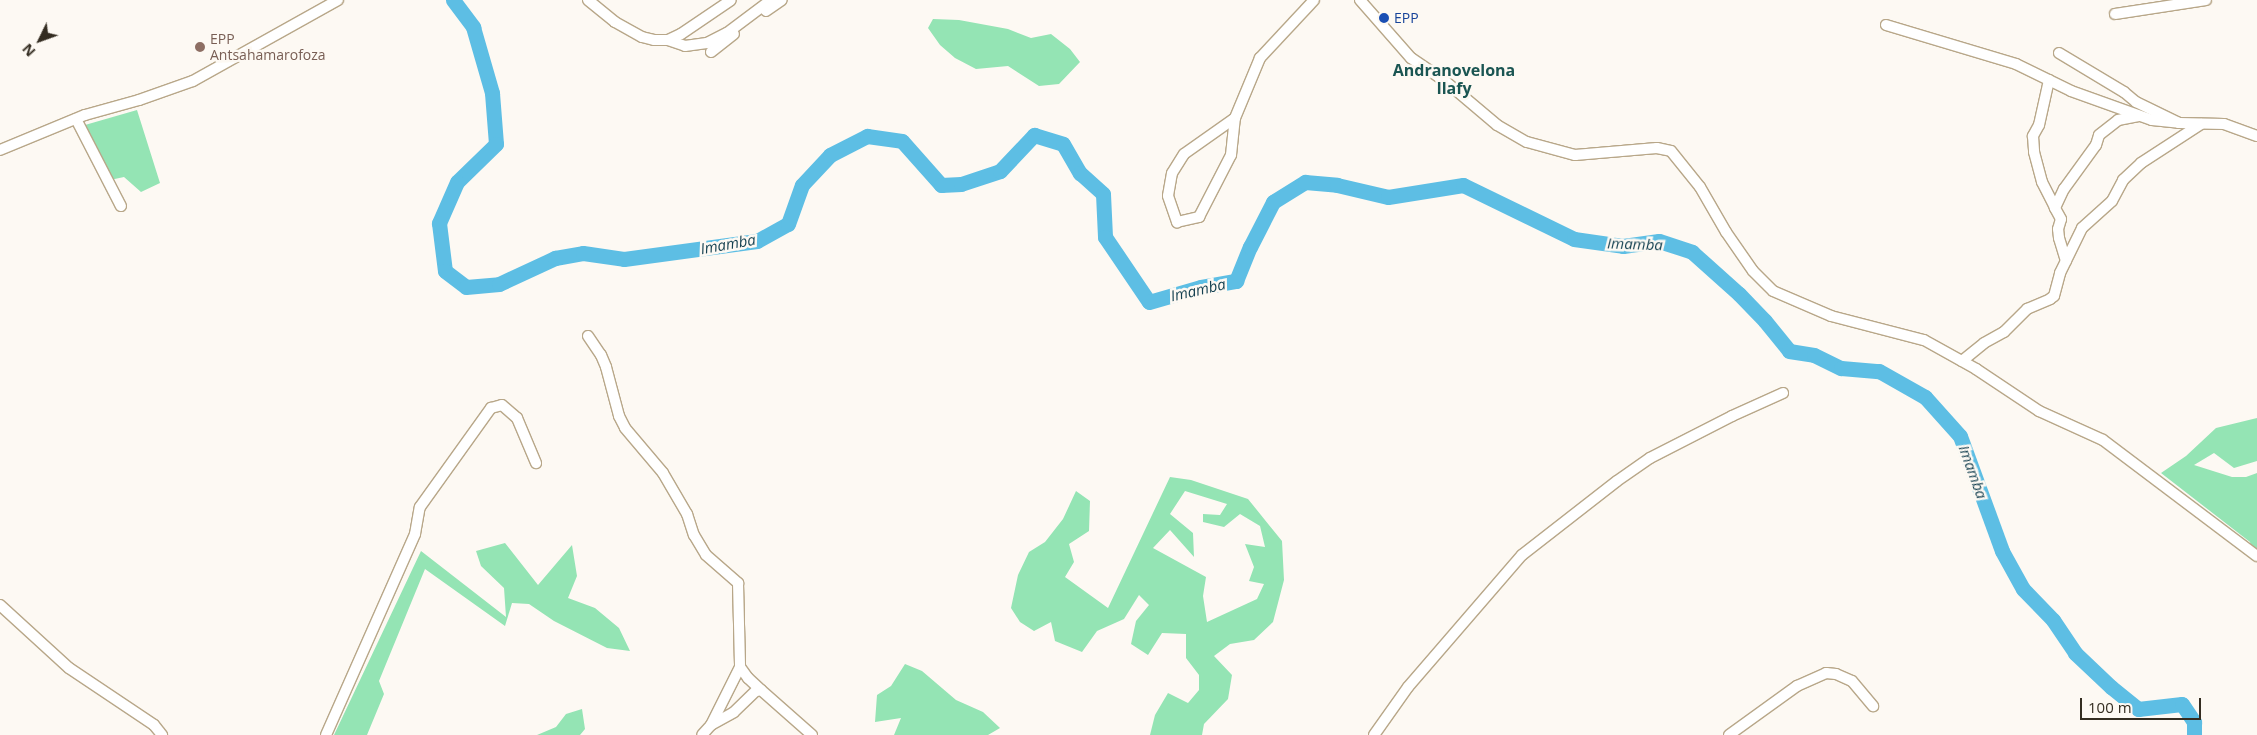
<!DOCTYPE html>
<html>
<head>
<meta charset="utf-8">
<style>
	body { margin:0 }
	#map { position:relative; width:2257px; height:735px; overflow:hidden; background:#fdf9f3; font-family:"Open Sans",sans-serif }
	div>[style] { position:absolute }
	.green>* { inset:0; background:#94e4b4 }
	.river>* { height:15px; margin:-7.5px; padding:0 7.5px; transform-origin:7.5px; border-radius:7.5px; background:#5dbee4 }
	.roads { filter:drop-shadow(1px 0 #b8a789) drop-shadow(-1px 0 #b8a789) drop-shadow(0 1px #b8a789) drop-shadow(0 -1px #b8a789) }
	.minor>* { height:10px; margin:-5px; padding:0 5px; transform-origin:5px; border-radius:5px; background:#fff }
	.dots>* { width:14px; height:14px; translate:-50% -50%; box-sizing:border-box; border:2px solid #fdf9f3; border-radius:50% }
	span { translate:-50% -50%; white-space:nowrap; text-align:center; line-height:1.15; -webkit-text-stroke:5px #fdf9f3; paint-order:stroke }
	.transit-label { font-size:14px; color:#164399 }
	.left { translate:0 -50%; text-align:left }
	.education-label { font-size:14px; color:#785e54 }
	.water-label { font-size:15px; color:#133f4f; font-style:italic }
	.quarter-label { font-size:16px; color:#1a5552; font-weight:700 }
	.north { position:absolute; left:15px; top:15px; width:50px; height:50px; -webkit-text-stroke:4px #fdf9f3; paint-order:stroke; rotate:228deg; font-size:14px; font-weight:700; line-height:20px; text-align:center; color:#342d21 }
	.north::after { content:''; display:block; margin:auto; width:18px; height:22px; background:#342d21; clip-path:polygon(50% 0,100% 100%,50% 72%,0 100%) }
	.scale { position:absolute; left:2080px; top:698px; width:121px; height:22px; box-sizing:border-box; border:2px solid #342d21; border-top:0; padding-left:6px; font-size:15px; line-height:18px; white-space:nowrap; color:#342d21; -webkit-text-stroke:4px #fdf9f3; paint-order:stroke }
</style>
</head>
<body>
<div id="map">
	<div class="green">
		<i style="clip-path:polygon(933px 19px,959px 20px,1008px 29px,1031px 38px,1051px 34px,1070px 49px,1080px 62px,1059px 84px,1039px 86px,1008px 66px,976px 69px,955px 58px,940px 45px,928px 28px)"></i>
		<i style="clip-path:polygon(137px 110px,160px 183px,141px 192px,124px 177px,110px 180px,85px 125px)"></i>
		<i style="clip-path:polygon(2257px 418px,2257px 461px,2234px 468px,2214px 453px,2194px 465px,2232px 477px,2246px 477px,2257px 473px,2257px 557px,2253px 554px,2250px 542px,2161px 473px,2186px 456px,2216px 428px)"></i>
		<i style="clip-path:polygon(evenodd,1170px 477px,1191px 480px,1248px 499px,1282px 541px,1284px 580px,1273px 622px,1254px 640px,1230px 644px,1214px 656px,1232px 675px,1228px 699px,1204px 724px,1202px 735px,1150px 735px,1155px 715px,1168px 693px,1188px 703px,1199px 690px,1199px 675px,1186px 658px,1186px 634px,1162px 633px,1148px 655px,1131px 644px,1136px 621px,1149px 605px,1139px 595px,1124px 619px,1097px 631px,1082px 652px,1055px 641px,1051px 622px,1034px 631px,1020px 622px,1011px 608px,1018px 575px,1029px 552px,1045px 542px,1063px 519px,1076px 491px,1090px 501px,1089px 531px,1069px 544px,1074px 562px,1065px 577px,1108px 608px,1170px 477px,1185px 491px,1227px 504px,1220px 515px,1203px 514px,1203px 522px,1224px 527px,1240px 514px,1260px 526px,1265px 547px,1245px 544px,1254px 567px,1249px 581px,1264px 584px,1257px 599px,1207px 622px,1203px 596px,1206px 577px,1153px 548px,1170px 530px,1194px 557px,1193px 533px,1170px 514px,1185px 491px)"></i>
		<i style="clip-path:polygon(505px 543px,538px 585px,572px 545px,577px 576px,568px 598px,595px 608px,619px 628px,630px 651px,607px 648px,554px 621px,529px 604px,512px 603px,505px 626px,425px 569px,379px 681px,384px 694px,367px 735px,334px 735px,421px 551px,506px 617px,504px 588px,481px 566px,476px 551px)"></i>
		<i style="clip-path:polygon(905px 664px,922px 671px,956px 700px,983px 712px,1000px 728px,988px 735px,894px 735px,901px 718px,875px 722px,877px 695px,891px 686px)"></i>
		<i style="clip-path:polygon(582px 709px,585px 729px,580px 735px,537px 735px,556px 727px,566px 714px)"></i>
	</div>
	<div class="river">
		<i style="left:453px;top:0;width:34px;rotate:53deg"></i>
		<i style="left:473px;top:27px;width:69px;rotate:73.9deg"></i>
		<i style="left:492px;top:93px;width:51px;rotate:85.5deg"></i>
		<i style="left:496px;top:144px;width:54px;rotate:135.7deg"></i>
		<i style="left:457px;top:182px;width:45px;rotate:113.7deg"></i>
		<i style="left:439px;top:223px;width:48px;rotate:82.9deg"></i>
		<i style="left:445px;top:271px;width:26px;rotate:37deg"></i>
		<i style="left:466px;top:287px;width:33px;rotate:-5deg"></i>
		<i style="left:499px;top:284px;width:62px;rotate:-24.9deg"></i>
		<i style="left:555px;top:258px;width:28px;rotate:-10deg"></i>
		<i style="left:583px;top:253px;width:41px;rotate:8.3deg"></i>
		<i style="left:624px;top:259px;width:134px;rotate:-7.7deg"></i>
		<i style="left:757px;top:241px;width:35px;rotate:-29deg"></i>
		<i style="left:788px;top:224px;width:41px;rotate:-70.3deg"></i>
		<i style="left:802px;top:185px;width:41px;rotate:-47deg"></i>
		<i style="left:830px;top:155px;width:42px;rotate:-27.2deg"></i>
		<i style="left:867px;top:136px;width:35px;rotate:8deg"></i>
		<i style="left:902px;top:141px;width:59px;rotate:48.4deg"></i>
		<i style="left:941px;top:185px;width:20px;rotate:-3deg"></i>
		<i style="left:961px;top:184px;width:41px;rotate:-18.4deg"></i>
		<i style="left:1000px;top:171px;width:50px;rotate:-46.6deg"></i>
		<i style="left:1034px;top:135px;width:30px;rotate:17deg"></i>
		<i style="left:1063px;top:144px;width:34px;rotate:60deg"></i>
		<i style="left:1080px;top:173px;width:31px;rotate:42deg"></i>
		<i style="left:1103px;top:194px;width:43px;rotate:87.3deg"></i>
		<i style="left:1105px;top:237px;width:78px;rotate:55.9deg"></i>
		<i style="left:1149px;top:302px;width:54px;rotate:-16.1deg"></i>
		<i style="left:1201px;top:287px;width:36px;rotate:-10deg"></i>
		<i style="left:1236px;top:281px;width:37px;rotate:-68deg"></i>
		<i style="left:1250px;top:247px;width:51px;rotate:-62.9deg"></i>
		<i style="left:1273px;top:202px;width:38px;rotate:-32deg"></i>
		<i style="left:1305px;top:182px;width:32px;rotate:5deg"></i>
		<i style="left:1337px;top:185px;width:52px;rotate:13.2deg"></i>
		<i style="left:1388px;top:197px;width:76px;rotate:-9.1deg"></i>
		<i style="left:1463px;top:185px;width:123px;rotate:25.9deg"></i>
		<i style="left:1574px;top:239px;width:49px;rotate:8.1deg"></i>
		<i style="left:1623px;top:246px;width:36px;rotate:-8deg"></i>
		<i style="left:1659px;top:241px;width:35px;rotate:18deg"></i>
		<i style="left:1692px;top:252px;width:63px;rotate:41.8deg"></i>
		<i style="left:1739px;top:294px;width:37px;rotate:46deg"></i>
		<i style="left:1765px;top:321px;width:38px;rotate:51deg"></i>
		<i style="left:1789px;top:351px;width:25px;rotate:9deg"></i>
		<i style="left:1814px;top:355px;width:30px;rotate:26deg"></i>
		<i style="left:1841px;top:368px;width:38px;rotate:5deg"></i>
		<i style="left:1879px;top:371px;width:53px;rotate:29.5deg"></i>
		<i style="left:1925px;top:397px;width:52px;rotate:48.1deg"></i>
		<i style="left:1960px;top:436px;width:122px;rotate:69.9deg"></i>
		<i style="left:2002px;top:551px;width:43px;rotate:61.1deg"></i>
		<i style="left:2023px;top:589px;width:43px;rotate:45.9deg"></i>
		<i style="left:2053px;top:620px;width:40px;rotate:56deg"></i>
		<i style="left:2075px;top:653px;width:50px;rotate:43.4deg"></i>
		<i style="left:2111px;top:687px;width:35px;rotate:39deg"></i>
		<i style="left:2138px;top:709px;width:44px;rotate:-6.5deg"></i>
		<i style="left:2182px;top:704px;width:22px;rotate:56deg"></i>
		<i style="left:2194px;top:722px;width:13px;rotate:90deg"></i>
	</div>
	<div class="roads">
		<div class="minor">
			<i style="left:588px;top:0;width:35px;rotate:39deg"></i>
			<i style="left:615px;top:22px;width:31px;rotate:29deg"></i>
			<i style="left:642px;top:37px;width:12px;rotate:14deg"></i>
			<i style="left:654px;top:40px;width:14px"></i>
			<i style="left:668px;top:40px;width:14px;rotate:-25deg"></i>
			<i style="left:681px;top:34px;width:60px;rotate:-34.2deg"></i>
			<i style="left:1360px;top:0;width:77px;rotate:48.7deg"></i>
			<i style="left:1411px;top:58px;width:41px;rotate:34.1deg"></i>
			<i style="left:1445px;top:81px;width:68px;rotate:40.2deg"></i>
			<i style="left:1497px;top:125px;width:34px;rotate:30deg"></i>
			<i style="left:1527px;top:142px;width:50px;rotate:15.2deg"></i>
			<i style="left:1575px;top:155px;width:82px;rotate:-4.9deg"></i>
			<i style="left:1657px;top:148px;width:14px;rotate:12deg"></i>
			<i style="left:1671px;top:151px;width:46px;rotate:51.1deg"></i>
			<i style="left:1700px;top:187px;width:52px;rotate:60deg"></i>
			<i style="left:1726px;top:232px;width:47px;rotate:55.3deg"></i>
			<i style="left:1753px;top:271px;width:28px;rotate:45deg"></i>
			<i style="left:1773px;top:291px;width:63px;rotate:23.3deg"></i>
			<i style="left:1831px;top:316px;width:96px;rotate:14.5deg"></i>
			<i style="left:1924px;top:340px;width:60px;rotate:29.1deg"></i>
			<i style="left:1976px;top:369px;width:76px;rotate:33.7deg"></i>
			<i style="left:2039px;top:411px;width:70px;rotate:24.4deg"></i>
			<i style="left:2103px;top:440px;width:193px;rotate:37deg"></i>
			<i style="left:766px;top:11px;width:19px;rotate:-35deg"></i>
			<i style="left:2115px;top:14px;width:92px;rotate:-8.7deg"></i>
			<i style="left:1886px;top:25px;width:136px;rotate:16.7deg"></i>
			<i style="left:2016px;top:64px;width:61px;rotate:26.1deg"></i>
			<i style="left:2071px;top:91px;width:86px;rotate:19.7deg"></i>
			<i style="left:2152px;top:120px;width:27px;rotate:6deg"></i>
			<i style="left:668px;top:40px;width:18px;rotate:19deg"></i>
			<i style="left:685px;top:46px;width:22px;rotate:-8deg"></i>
			<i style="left:707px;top:43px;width:22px;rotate:-27deg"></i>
			<i style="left:727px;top:33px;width:55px;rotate:-36.9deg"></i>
			<i style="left:711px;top:52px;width:29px;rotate:-38deg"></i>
			<i style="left:2059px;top:53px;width:76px;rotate:31deg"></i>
			<i style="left:2124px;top:92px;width:16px;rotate:40deg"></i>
			<i style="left:2136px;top:102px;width:48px;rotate:26deg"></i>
			<i style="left:2179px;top:123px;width:45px;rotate:1.3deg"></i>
			<i style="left:2224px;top:124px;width:35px;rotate:20deg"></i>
			<i style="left:2049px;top:80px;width:46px;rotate:102.5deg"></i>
			<i style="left:2039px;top:125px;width:13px;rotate:119deg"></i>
			<i style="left:2033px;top:136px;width:16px;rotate:86deg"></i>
			<i style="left:2034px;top:152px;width:31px;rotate:75deg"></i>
			<i style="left:2042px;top:182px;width:29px;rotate:63deg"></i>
			<i style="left:1235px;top:118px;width:62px;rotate:144.8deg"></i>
			<i style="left:1184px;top:154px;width:22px;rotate:122deg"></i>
			<i style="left:1172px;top:173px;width:23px;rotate:100deg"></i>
			<i style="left:1168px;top:196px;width:28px;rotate:71deg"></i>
			<i style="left:1177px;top:222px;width:23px;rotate:-13deg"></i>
			<i style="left:1199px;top:217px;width:70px;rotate:-62.7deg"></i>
			<i style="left:1231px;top:155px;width:37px;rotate:-84deg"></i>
			<i style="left:1235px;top:118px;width:65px;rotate:-67.4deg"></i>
			<i style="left:1260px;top:58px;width:79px;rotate:-47deg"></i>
			<i style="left:76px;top:119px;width:98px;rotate:62.7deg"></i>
			<i style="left:0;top:150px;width:92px;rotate:-22.4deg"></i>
			<i style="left:85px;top:115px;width:56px;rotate:-15.5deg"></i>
			<i style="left:139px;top:100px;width:57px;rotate:-19.4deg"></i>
			<i style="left:193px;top:81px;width:166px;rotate:-29.2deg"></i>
			<i style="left:2066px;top:261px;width:24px;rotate:-107deg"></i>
			<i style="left:2059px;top:238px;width:9px;rotate:-96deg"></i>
			<i style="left:2058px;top:229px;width:10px;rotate:-73deg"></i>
			<i style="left:2061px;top:219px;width:13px;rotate:-119deg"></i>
			<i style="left:2055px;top:208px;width:21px;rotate:-65deg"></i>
			<i style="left:2064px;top:189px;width:54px;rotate:-54deg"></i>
			<i style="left:2096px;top:145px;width:10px;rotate:-73deg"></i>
			<i style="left:2099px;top:135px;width:24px;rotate:-38deg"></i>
			<i style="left:2118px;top:120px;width:21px;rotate:-11deg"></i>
			<i style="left:588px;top:336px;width:23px;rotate:56deg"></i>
			<i style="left:601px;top:355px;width:13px;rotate:67deg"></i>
			<i style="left:606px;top:367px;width:51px;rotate:75.1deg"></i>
			<i style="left:619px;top:416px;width:13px;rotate:63deg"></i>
			<i style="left:625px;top:428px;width:59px;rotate:49.8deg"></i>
			<i style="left:663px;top:473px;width:48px;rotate:59.7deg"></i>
			<i style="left:687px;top:514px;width:22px;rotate:72deg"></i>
			<i style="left:694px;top:535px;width:23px;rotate:59deg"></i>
			<i style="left:706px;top:555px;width:43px;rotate:41.2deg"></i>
			<i style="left:738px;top:583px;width:84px;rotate:88.6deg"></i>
			<i style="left:740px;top:667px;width:65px;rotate:116.6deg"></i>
			<i style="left:711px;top:725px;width:13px;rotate:132deg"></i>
			<i style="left:1962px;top:361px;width:28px;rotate:-39deg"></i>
			<i style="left:1984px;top:343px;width:23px;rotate:-29deg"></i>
			<i style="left:2004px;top:332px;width:33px;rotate:-45deg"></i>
			<i style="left:2027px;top:309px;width:25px;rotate:-23deg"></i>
			<i style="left:2050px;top:299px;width:5px;rotate:-37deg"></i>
			<i style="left:2054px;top:296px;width:24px;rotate:-75deg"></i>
			<i style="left:2060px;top:273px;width:50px;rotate:-63.9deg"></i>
			<i style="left:2082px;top:228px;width:40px;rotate:-42deg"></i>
			<i style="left:2112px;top:201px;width:24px;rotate:-62deg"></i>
			<i style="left:2123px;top:180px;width:25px;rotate:-43deg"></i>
			<i style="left:2141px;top:163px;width:72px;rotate:-33deg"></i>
			<i style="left:0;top:605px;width:93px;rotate:42.4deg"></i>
			<i style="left:69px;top:668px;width:102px;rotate:33.8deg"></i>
			<i style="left:154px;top:725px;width:13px;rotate:51deg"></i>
			<i style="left:740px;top:667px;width:14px;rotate:54deg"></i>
			<i style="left:748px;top:678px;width:18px;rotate:43deg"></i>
			<i style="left:711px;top:725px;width:26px;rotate:-29deg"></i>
			<i style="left:734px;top:712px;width:30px;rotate:-44deg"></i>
			<i style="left:756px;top:691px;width:5px;rotate:-11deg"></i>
			<i style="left:761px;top:690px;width:68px;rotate:41.4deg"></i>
			<i style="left:326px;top:735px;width:220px;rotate:-66.1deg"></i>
			<i style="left:415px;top:534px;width:27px;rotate:-80deg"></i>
			<i style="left:420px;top:507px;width:122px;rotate:-54.4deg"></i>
			<i style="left:491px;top:408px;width:11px;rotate:-15deg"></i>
			<i style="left:502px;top:405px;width:20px;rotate:41deg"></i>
			<i style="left:517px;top:418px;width:49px;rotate:67.1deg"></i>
			<i style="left:1374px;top:735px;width:59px;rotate:-54.7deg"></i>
			<i style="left:1408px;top:687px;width:174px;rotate:-49.2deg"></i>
			<i style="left:1522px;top:555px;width:120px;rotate:-37.9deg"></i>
			<i style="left:1617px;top:481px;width:40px;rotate:-34.9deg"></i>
			<i style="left:1650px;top:458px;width:92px;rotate:-27.1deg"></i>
			<i style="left:1732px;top:416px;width:56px;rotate:-24.3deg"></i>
			<i style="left:1729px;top:735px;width:84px;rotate:-35.8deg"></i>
			<i style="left:1797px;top:686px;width:32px;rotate:-24deg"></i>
			<i style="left:1826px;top:673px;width:10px;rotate:6deg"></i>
			<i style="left:1836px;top:674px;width:17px;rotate:24deg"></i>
			<i style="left:1852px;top:681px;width:33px;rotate:50deg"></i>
		</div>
	</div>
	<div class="dots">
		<i style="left:1384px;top:18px;background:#1a4fb4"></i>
		<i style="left:200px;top:47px;background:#8d6e63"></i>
	</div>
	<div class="transit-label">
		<span class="left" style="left:1394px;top:18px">EPP</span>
	</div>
	<div class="education-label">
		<span class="left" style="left:210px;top:47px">EPP<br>Antsahamarofoza</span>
	</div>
	<div class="water-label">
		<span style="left:728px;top:244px;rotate:-10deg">Imamba</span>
		<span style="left:1635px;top:244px;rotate:2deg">Imamba</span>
		<span style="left:1198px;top:290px;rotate:-13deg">Imamba</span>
		<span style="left:1973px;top:472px;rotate:70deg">Imamba</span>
	</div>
	<div class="quarter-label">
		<span style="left:1454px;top:79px">Andranovelona<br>Ilafy</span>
	</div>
	<div class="north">N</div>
	<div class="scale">100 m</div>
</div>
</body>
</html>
